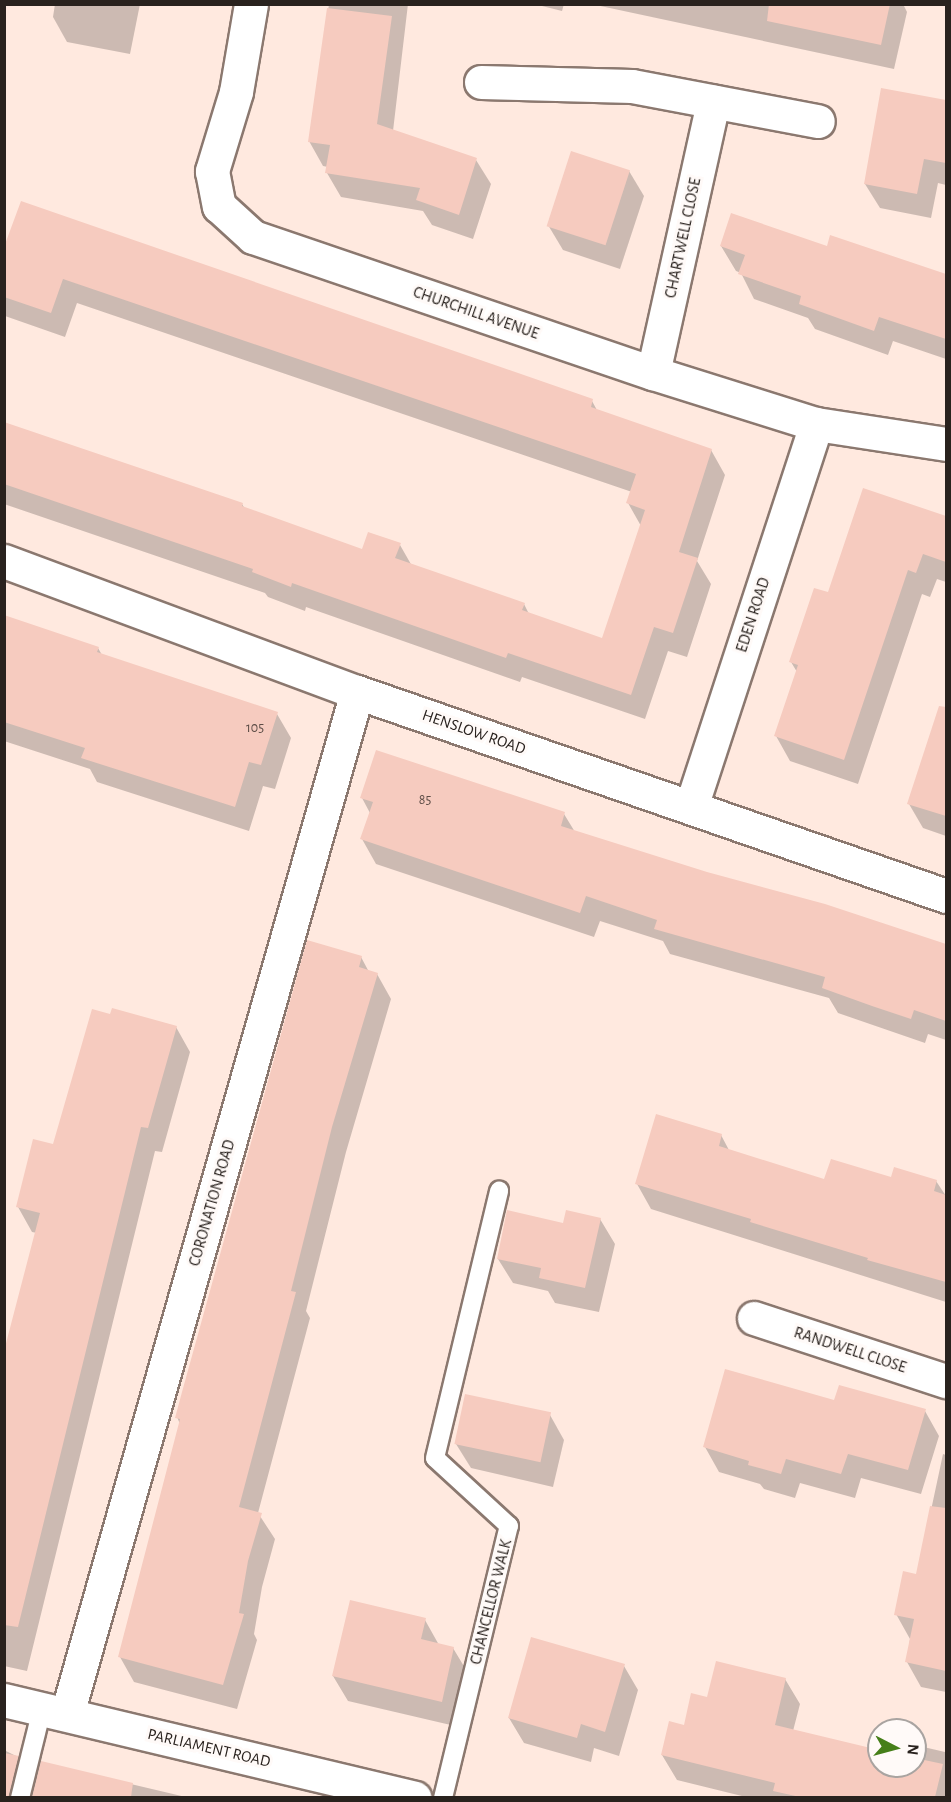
<!DOCTYPE html>
<html>
<head>
<meta charset="utf-8">
<style>
	body { margin:0 }
	#map { position:relative; width:951px; height:1802px; overflow:hidden; background:#ffe9df; font-family:"Alegreya Sans",sans-serif }
	div>[style] { position:absolute }
	.shadow>* { inset:0; background:#0003 }
	.building>* { inset:0; background:#f6cbbf; transform-origin:0 0 }
	.roads { filter:drop-shadow(2px 0 #8b786f) drop-shadow(-2px 0 #8b786f) drop-shadow(0 2px #8b786f) drop-shadow(0 -2px #8b786f) }
	.lane>* { height:18px; margin:-9px; padding:0 9px; transform-origin:9px; border-radius:9px; background:#fff }
	.street>* { height:33px; margin:-16.5px; padding:0 16.5px; transform-origin:16.5px; border-radius:16.5px; background:#fff }
	span { translate:-50% -50%; white-space:nowrap; text-align:center; line-height:1.15; -webkit-text-stroke:6px #fffaf8; paint-order:stroke }
	.number-label { font-size:14px; color:#5c4c46 }
	.number-label span { -webkit-text-stroke-width:0 }
	.street-label { font-size:16px; color:#29221e }
	.frame { position:absolute; inset:0; border:6px solid #29221e; pointer-events:none }
	.north { position:absolute; left:867px; top:1718px; width:60px; height:60px; box-sizing:border-box; background:#fffaf8; border:2px solid #a9a4a1; border-radius:50%; rotate:96deg; font-size:16px; font-weight:700; line-height:24px; text-align:center; color:#29221e }
	.north::after { content:''; display:block; margin:auto; width:21px; height:27px; background:#467f19; clip-path:polygon(50% 0,100% 100%,50% 72%,0 100%) }
</style>
</head>
<body>
<div id="map">
	<div class="shadow">
		<i style="clip-path:polygon(55px 4px,140px 4px,130px 54px,67px 42px,53px 17px)"></i>
		<i style="clip-path:polygon(329px 4px,408px 4px,393px 131px,476px 160px,491px 184px,473px 239px,432px 225px,423px 211px,341px 197px,327px 173px,328px 167px,323px 166px,309px 141px)"></i>
		<i style="clip-path:polygon(534px 4px,564px 4px,562px 11px)"></i>
		<i style="clip-path:polygon(591px 4px,903px 4px,907px 12px,894px 69px)"></i>
		<i style="clip-path:polygon(882px 89px,946px 101px,946px 185px,938px 183px,931px 218px,880px 208px,865px 184px)"></i>
		<i style="clip-path:polygon(629px 171px,644px 196px,620px 269px,563px 250px,548px 225px)"></i>
		<i style="clip-path:polygon(831px 237px,946px 275px,946px 359px,893px 341px,888px 355px,815px 329px,808px 318px,754px 299px,741px 273px,736px 271px,721px 246px,827px 248px)"></i>
		<i style="clip-path:polygon(4px 252px,592px 401px,598px 412px,711px 450px,725px 475px,697px 561px,711px 584px,687px 657px,668px 651px,645px 719px,522px 677px,520px 682px,306px 607px,305px 611px,268px 597px,265px 593px,4px 504px,4px 424px,242px 504px,245px 509px,363px 551px,400px 545px,412px 566px,524px 604px,529px 614px,603px 640px,641px 526px,628px 503px,632px 492px,77px 303px,65px 337px,5px 316px)"></i>
		<i style="clip-path:polygon(864px 490px,946px 518px,946px 582px,937px 579px,930px 597px,922px 594px,858px 784px,790px 761px,776px 736px,797px 672px,791px 662px,829px 594px)"></i>
		<i style="clip-path:polygon(4px 616px,98px 648px,102px 655px,277px 714px,291px 738px,275px 789px,263px 786px,249px 831px,97px 782px,90px 769px,4px 741px)"></i>
		<i style="clip-path:polygon(937px 717px,946px 720px,946px 836px,923px 828px,909px 804px)"></i>
		<i style="clip-path:polygon(362px 798px,564px 814px,575px 832px,707px 873px,825px 905px,946px 946px,946px 1040px,928px 1034px,925px 1043px,838px 1013px,829px 998px,670px 954px,663px 941px,600px 921px,594px 937px,376px 864px,362px 839px,370px 813px)"></i>
		<i style="clip-path:polygon(361px 957px,369px 972px,377px 974px,391px 999px,346px 1152px,306px 1311px,310px 1318px,258px 1513px,275px 1539px,262px 1587px,254px 1634px,257px 1640px,237px 1709px,134px 1682px,120px 1657px,180px 1424px,177px 1417px)"></i>
		<i style="clip-path:polygon(176px 1027px,190px 1052px,162px 1152px,155px 1151px,27px 1671px,4px 1666px,4px 1358px,37px 1233px,32px 1232px,18px 1207px,54px 1146px)"></i>
		<i style="clip-path:polygon(721px 1135px,730px 1152px,825px 1181px,936px 1181px,946px 1196px,946px 1302px,651px 1209px,637px 1184px)"></i>
		<i style="clip-path:polygon(600px 1219px,615px 1244px,599px 1312px,555px 1303px,548px 1291px,513px 1283px,498px 1259px,564px 1225px)"></i>
		<i style="clip-path:polygon(836px 1402px,925px 1411px,939px 1436px,921px 1494px,861px 1478px,855px 1498px,800px 1483px,795px 1498px,764px 1489px,760px 1484px,719px 1472px,705px 1447px)"></i>
		<i style="clip-path:polygon(550px 1415px,564px 1440px,553px 1487px,471px 1468px,456px 1444px)"></i>
		<i style="clip-path:polygon(943px 1454px,946px 1455px,946px 1692px,921px 1687px,907px 1662px,910px 1639px,896px 1614px,917px 1576px)"></i>
		<i style="clip-path:polygon(425px 1620px,439px 1645px,453px 1648px,468px 1673px,455px 1726px,348px 1701px,333px 1676px)"></i>
		<i style="clip-path:polygon(624px 1666px,638px 1690px,619px 1756px,594px 1748px,591px 1762px,524px 1743px,509px 1718px)"></i>
		<i style="clip-path:polygon(785px 1679px,800px 1704px,793px 1731px,879px 1751px,879px 1766px,915px 1766px,915px 1745px,945px 1752px,946px 1798px,750px 1798px,677px 1780px,662px 1755px,708px 1699px)"></i>
		<i style="clip-path:polygon(4px 1750px,18px 1757px,32px 1782px,29px 1798px,4px 1798px)"></i>
		<i style="clip-path:polygon(42px 1763px,190px 1798px,33px 1798px)"></i>
	</div>
	<div class="building">
		<i style="clip-path:polygon(769px 4px,890px 4px,881px 45px,767px 21px)"></i>
		<i style="clip-path:polygon(327px 8px,392px 16px,377px 124px,477px 158px,459px 215px,416px 200px,420px 188px,325px 173px,330px 145px,308px 142px)"></i>
		<i style="clip-path:polygon(881px 88px,946px 100px,946px 163px,924px 159px,917px 194px,864px 184px)"></i>
		<i style="left:571px;top:151px;width:62px;height:79px;rotate:18deg"></i>
		<i style="clip-path:polygon(21px 201px,593px 399px,591px 407px,712px 449px,679px 552px,698px 558px,673px 633px,654px 627px,631px 695px,508px 653px,506px 658px,292px 583px,291px 587px,252px 572px,253px 569px,4px 484px,4px 422px,243px 503px,242px 506px,362px 549px,368px 532px,401px 543px,395px 558px,525px 603px,522px 610px,602px 638px,645px 510px,626px 503px,636px 474px,63px 279px,51px 313px,4px 297px,4px 247px)"></i>
		<i style="clip-path:polygon(731px 213px,827px 246px,830px 235px,946px 274px,946px 339px,879px 317px,874px 331px,799px 304px,801px 296px,738px 274px,745px 255px,720px 246px)"></i>
		<i style="clip-path:polygon(863px 488px,946px 516px,946px 562px,923px 554px,916px 573px,908px 570px,844px 760px,774px 736px,798px 665px,789px 662px,814px 588px,828px 592px)"></i>
		<i style="clip-path:polygon(4px 615px,99px 647px,97px 652px,278px 712px,261px 765px,249px 762px,235px 807px,81px 758px,85px 748px,4px 722px)"></i>
		<i style="clip-path:polygon(939px 706px,946px 707px,946px 816px,907px 804px)"></i>
		<i style="clip-path:polygon(376px 750px,565px 812px,561px 826px,707px 872px,825px 904px,946px 944px,946px 1021px,914px 1010px,911px 1019px,872px 1006px,822px 988px,825px 977px,654px 929px,657px 920px,586px 896px,580px 913px,360px 839px,373px 802px,360px 798px)"></i>
		<i style="clip-path:polygon(307px 940px,362px 956px,359px 967px,378px 973px,332px 1127px,291px 1291px,296px 1292px,239px 1507px,262px 1513px,248px 1561px,239px 1613px,244px 1614px,223px 1685px,118px 1657px,180px 1419px,175px 1418px,182px 1392px)"></i>
		<i style="clip-path:polygon(112px 1008px,177px 1026px,148px 1128px,141px 1127px,18px 1627px,4px 1625px,4px 1351px,40px 1213px,16px 1207px,33px 1139px,53px 1144px,92px 1009px,110px 1014px)"></i>
		<i style="clip-path:polygon(656px 1114px,722px 1134px,719px 1146px,824px 1179px,831px 1159px,891px 1177px,894px 1167px,937px 1180px,934px 1191px,946px 1195px,946px 1282px,867px 1260px,868px 1258px,750px 1222px,751px 1219px,635px 1184px)"></i>
		<i style="clip-path:polygon(507px 1210px,563px 1223px,566px 1210px,601px 1218px,585px 1288px,539px 1278px,541px 1268px,497px 1259px)"></i>
		<i style="clip-path:polygon(725px 1369px,834px 1400px,839px 1385px,926px 1409px,908px 1470px,848px 1454px,841px 1474px,786px 1459px,781px 1474px,748px 1465px,749px 1461px,703px 1447px)"></i>
		<i style="left:465px;top:1394px;width:88px;height:51px;rotate:12deg"></i>
		<i style="clip-path:polygon(930px 1506px,946px 1508px,946px 1671px,905px 1662px,914px 1619px,894px 1615px,903px 1571px,916px 1574px)"></i>
		<i style="clip-path:polygon(350px 1600px,426px 1618px,421px 1639px,454px 1647px,442px 1702px,332px 1676px)"></i>
		<i style="clip-path:polygon(531px 1637px,625px 1664px,605px 1732px,581px 1724px,577px 1738px,508px 1718px)"></i>
		<i style="clip-path:polygon(716px 1661px,786px 1678px,775px 1725px,879px 1750px,879px 1766px,915px 1766px,915px 1758px,943px 1764px,935px 1797px,800px 1797px,773px 1791px,775px 1783px,661px 1755px,669px 1721px,684px 1725px,691px 1693px,707px 1697px)"></i>
		<i style="clip-path:polygon(4px 1753px,19px 1756px,9px 1797px,4px 1797px)"></i>
		<i style="clip-path:polygon(41px 1761px,133px 1783px,131px 1797px,32px 1797px)"></i>
	</div>
	<div class="roads">
		<div class="lane">
			<i style="left:20px;top:1798px;width:92px;rotate:-76.1deg"></i>
			<i style="left:443px;top:1798px;width:280px;rotate:-76.4deg"></i>
			<i style="left:509px;top:1526px;width:100px;rotate:-137.4deg"></i>
			<i style="left:435px;top:1458px;width:275px;rotate:-76.5deg"></i>
		</div>
		<div class="street">
			<i style="left:251px;top:4px;width:89px;rotate:99.7deg"></i>
			<i style="left:236px;top:92px;width:83px;rotate:106.9deg"></i>
			<i style="left:212px;top:171px;width:36px;rotate:79deg"></i>
			<i style="left:219px;top:206px;width:46px;rotate:42.4deg"></i>
			<i style="left:253px;top:237px;width:422px;rotate:18.8deg"></i>
			<i style="left:653px;top:373px;width:171px;rotate:17.4deg"></i>
			<i style="left:816px;top:424px;width:132px;rotate:8.7deg"></i>
			<i style="left:481px;top:82px;width:151px;rotate:1.5deg"></i>
			<i style="left:632px;top:86px;width:189px;rotate:10.7deg"></i>
			<i style="left:653px;top:373px;width:278px;rotate:-77.5deg"></i>
			<i style="left:4px;top:561px;width:377px;rotate:20.4deg"></i>
			<i style="left:357px;top:692px;width:623px;rotate:19.1deg"></i>
			<i style="left:691px;top:807px;width:403px;rotate:-71.9deg"></i>
			<i style="left:754px;top:1318px;width:202px;rotate:18.2deg"></i>
			<i style="left:4px;top:1700px;width:422px;rotate:13.4deg"></i>
			<i style="left:67px;top:1714px;width:1062px;rotate:-74.16deg"></i>
		</div>
	</div>
	<div class="number-label">
		<span style="left:255px;top:728px">105</span>
		<span style="left:425px;top:800px">85</span>
	</div>
	<div class="street-label">
		<span style="left:683px;top:238px;rotate:-78deg">CHARTWELL CLOSE</span>
		<span style="left:476px;top:313px;rotate:19deg">CHURCHILL AVENUE</span>
		<span style="left:753px;top:615px;rotate:-72deg">EDEN ROAD</span>
		<span style="left:474px;top:732px;rotate:19deg">HENSLOW ROAD</span>
		<span style="left:212px;top:1203px;rotate:-74deg">CORONATION ROAD</span>
		<span style="left:850px;top:1350px;rotate:18deg">RANDWELL CLOSE</span>
		<span style="left:491px;top:1602px;rotate:-76deg">CHANCELLOR WALK</span>
		<span style="left:209px;top:1748px;rotate:13deg">PARLIAMENT ROAD</span>
	</div>
	<div class="frame"></div>
	<div class="north">N</div>
</div>
</body>
</html>
